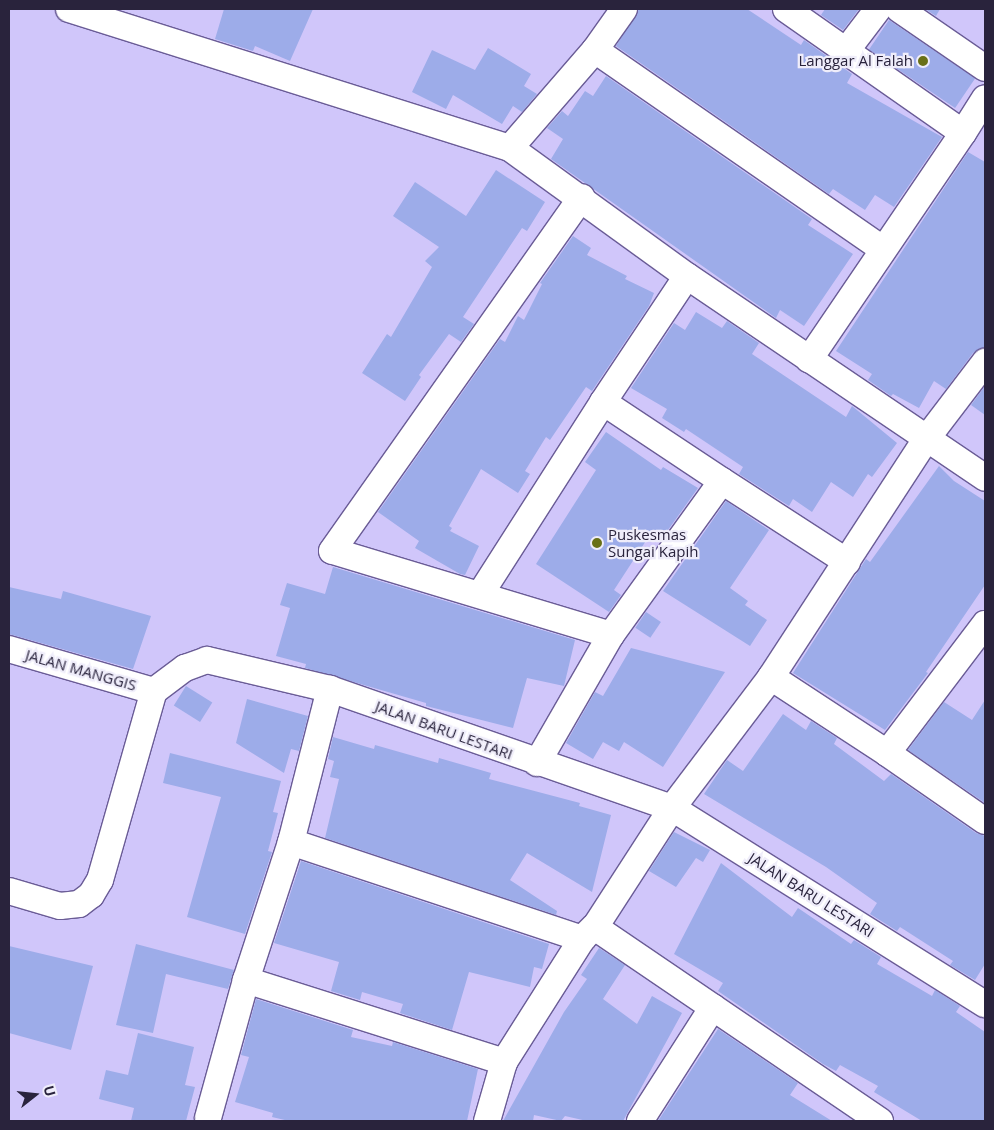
<!DOCTYPE html>
<html>
<head>
<meta charset="utf-8">
<style>
	body { margin:0 }
	#map { position:relative; width:994px; height:1130px; overflow:hidden; background:#d0c6fa; font-family:"Open Sans",sans-serif }
	div>[style] { position:absolute }
	.building>* { inset:0; background:#9dace9; transform-origin:0 0 }
	.roads { filter:drop-shadow(1px 0 #6a5c96) drop-shadow(-1px 0 #6a5c96) drop-shadow(0 1px #6a5c96) drop-shadow(0 -1px #6a5c96) }
	.minor>* { height:26px; margin:-13px; padding:0 13px; transform-origin:13px; border-radius:13px; background:#fff }
	.dots>* { width:14px; height:14px; translate:-50% -50%; box-sizing:border-box; border:2px solid #efedfa; border-radius:50% }
	span { translate:-50% -50%; white-space:nowrap; text-align:center; line-height:1.15; -webkit-text-stroke:4.5px #efedfa; paint-order:stroke }
	.poi-label { font-size:15px; color:#29233c }
	.right { translate:-100% -50%; text-align:right }
	.left { translate:0 -50%; text-align:left }
	.street-label { font-size:15px; color:#29233c }
	.frame { position:absolute; inset:0; border:10px solid #29233c; pointer-events:none }
	.north { position:absolute; left:10px; top:1070px; width:50px; height:50px; -webkit-text-stroke:4px #efedfa; paint-order:stroke; rotate:74deg; font-size:14px; font-weight:700; line-height:20px; text-align:center; color:#29233c }
	.north::after { content:''; display:block; margin:auto; width:18px; height:22px; background:#29233c; clip-path:polygon(50% 0,100% 100%,50% 72%,0 100%) }
</style>
</head>
<body>
<div id="map">
	<div class="building">
		<i style="clip-path:polygon(224px 9px,313px 9px,290px 61px,255px 46px,253px 51px,215px 39px)"></i>
		<i style="clip-path:polygon(639px 9px,747px 9px,801px 45px,804px 40px,852px 74px,847px 83px,942px 137px,894px 207px,875px 195px,865px 210px,833px 189px,829px 194px,616px 46px)"></i>
		<i style="clip-path:polygon(825px 9px,859px 9px,843px 30px,821px 15px)"></i>
		<i style="clip-path:polygon(925px 9px,940px 9px,936px 16px)"></i>
		<i style="left:889px;top:20px;width:104px;height:36px;rotate:34deg"></i>
		<i style="clip-path:polygon(488px 48px,531px 74px,524px 86px,537px 94px,522px 112px,513px 106px,502px 124px,453px 95px,446px 109px,412px 92px,432px 50px,475px 70px)"></i>
		<i style="clip-path:polygon(606px 76px,812px 219px,808px 225px,853px 254px,804px 326px,780px 310px,776px 318px,551px 159px,563px 139px,547px 128px,562px 111px,568px 116px,585px 91px,593px 96px)"></i>
		<i style="clip-path:polygon(968px 152px,985px 162px,985px 347px,973px 353px,946px 389px,934px 381px,919px 408px,893px 394px,891px 396px,868px 380px,872px 374px,836px 351px)"></i>
		<i style="clip-path:polygon(496px 170px,545px 202px,527px 231px,522px 228px,463px 317px,474px 324px,461px 342px,449px 334px,419px 375px,421px 377px,405px 401px,362px 373px,387px 334px,391px 337px,432px 267px,425px 261px,439px 247px,393px 216px,415px 182px,466px 216px)"></i>
		<i style="clip-path:polygon(573px 236px,591px 248px,587px 255px,627px 276px,625px 279px,654px 293px,649px 306px,592px 391px,586px 387px,550px 440px,546px 437px,525px 471px,530px 474px,518px 493px,481px 469px,449px 526px,452px 528px,450px 531px,479px 546px,465px 575px,460px 574px,415px 548px,419px 541px,378px 512px,500px 339px,505px 342px,518px 316px,524px 320px,542px 284px,540px 283px)"></i>
		<i style="clip-path:polygon(696px 312px,722px 328px,727px 321px,759px 343px,752px 354px,846px 417px,852px 406px,897px 443px,872px 477px,868px 474px,853px 497px,831px 482px,812px 512px,793px 499px,789px 506px,739px 474px,743px 467px,686px 429px,684px 432px,662px 418px,667px 409px,631px 388px,674px 323px,685px 330px)"></i>
		<i style="clip-path:polygon(985px 386px,985px 415px,971px 405px)"></i>
		<i style="clip-path:polygon(606px 432px,661px 470px,663px 467px,698px 488px,663px 537px,653px 530px,614px 590px,621px 595px,609px 612px,536px 564px,596px 470px,585px 462px)"></i>
		<i style="clip-path:polygon(939px 466px,954px 481px,985px 501px,985px 585px,926px 672px,928px 673px,885px 730px,793px 673px,866px 559px,870px 562px)"></i>
		<i style="clip-path:polygon(726px 501px,769px 530px,730px 588px,748px 601px,745px 605px,767px 620px,750px 646px,663px 591px)"></i>
		<i style="clip-path:polygon(333px 567px,575px 640px,564px 686px,527px 678px,513px 728px,426px 706px,426px 703px,305px 668px,306px 664px,276px 656px,290px 608px,280px 605px,287px 583px,325px 594px)"></i>
		<i style="clip-path:polygon(9px 587px,61px 599px,63px 591px,151px 616px,133px 669px,9px 634px)"></i>
		<i style="left:646px;top:612px;width:18px;height:19px;rotate:34deg"></i>
		<i style="clip-path:polygon(631px 648px,725px 672px,663px 767px,624px 742px,619px 751px,603px 742px,593px 759px,566px 743px,595px 692px,603px 696px)"></i>
		<i style="left:186px;top:686px;width:31px;height:23px;rotate:32deg"></i>
		<i style="clip-path:polygon(247px 699px,308px 716px,299px 751px,291px 749px,284px 773px,236px 743px)"></i>
		<i style="clip-path:polygon(985px 700px,985px 803px,908px 750px,944px 702px,972px 720px)"></i>
		<i style="clip-path:polygon(783px 714px,806px 730px,811px 721px,837px 738px,834px 744px,884px 781px,891px 774px,976px 833px,985px 836px,985px 964px,975px 980px,950px 965px,953px 961px,900px 927px,897px 931px,870px 914px,877px 903px,826px 867px,704px 794px,727px 760px,743px 771px)"></i>
		<i style="clip-path:polygon(333px 737px,374px 749px,375px 745px,438px 763px,439px 758px,491px 773px,489px 779px,580px 803px,579px 806px,611px 815px,592px 892px,527px 853px,510px 880px,557px 911px,556px 915px,325px 838px,339px 779px,330px 777px,334px 761px,328px 759px)"></i>
		<i style="clip-path:polygon(170px 753px,281px 781px,273px 812px,278px 813px,268px 851px,272px 852px,245px 934px,187px 917px,221px 797px,163px 783px)"></i>
		<i style="clip-path:polygon(674px 832px,710px 850px,703px 862px,696px 858px,676px 887px,649px 871px)"></i>
		<i style="clip-path:polygon(301px 861px,549px 944px,542px 969px,534px 967px,530px 987px,469px 972px,452px 1030px,400px 1013px,403px 1004px,362px 992px,360px 1000px,331px 991px,339px 962px,274px 943px)"></i>
		<i style="clip-path:polygon(721px 863px,792px 917px,798px 908px,851px 944px,854px 940px,881px 957px,877px 964px,932px 996px,935px 990px,960px 1006px,956px 1012px,985px 1032px,985px 1121px,922px 1121px,874px 1092px,878px 1086px,840px 1065px,836px 1071px,823px 1064px,718px 991px,723px 983px,674px 954px)"></i>
		<i style="clip-path:polygon(136px 944px,234px 970px,228px 989px,166px 974px,153px 1033px,116px 1025px)"></i>
		<i style="clip-path:polygon(9px 946px,93px 966px,71px 1050px,9px 1033px)"></i>
		<i style="clip-path:polygon(599px 948px,625px 965px,603px 999px,637px 1024px,652px 996px,682px 1013px,623px 1121px,587px 1121px,565px 1116px,561px 1121px,534px 1115px,533px 1121px,503px 1121px,564px 1012px,587px 979px,581px 975px)"></i>
		<i style="clip-path:polygon(256px 999px,353px 1030px,351px 1037px,392px 1046px,393px 1042px,478px 1069px,467px 1121px,289px 1121px,272px 1117px,273px 1113px,235px 1102px,249px 1057px,241px 1055px)"></i>
		<i style="clip-path:polygon(718px 1029px,798px 1083px,790px 1095px,832px 1121px,658px 1121px)"></i>
		<i style="clip-path:polygon(138px 1033px,194px 1047px,185px 1085px,195px 1087px,186px 1121px,131px 1121px,134px 1108px,99px 1099px,106px 1070px,128px 1075px)"></i>
	</div>
	<div class="roads">
		<div class="minor">
			<i style="left:69px;top:9px;width:462px;rotate:17.5deg"></i>
			<i style="left:510px;top:148px;width:218px;rotate:35.9deg"></i>
			<i style="left:687px;top:276px;width:360px;rotate:34.1deg"></i>
			<i style="left:786px;top:9px;width:216px;rotate:35deg"></i>
			<i style="left:963px;top:133px;width:274px;rotate:124.2deg"></i>
			<i style="left:899px;top:9px;width:104px;rotate:34.5deg"></i>
			<i style="left:595px;top:50px;width:349px;rotate:34.7deg"></i>
			<i style="left:846px;top:51px;width:53px;rotate:-52.7deg"></i>
			<i style="left:963px;top:133px;width:41px;rotate:-57.8deg"></i>
			<i style="left:510px;top:148px;width:130px;rotate:-49.1deg"></i>
			<i style="left:595px;top:50px;width:50px;rotate:-54.7deg"></i>
			<i style="left:603px;top:402px;width:151px;rotate:-56.3deg"></i>
			<i style="left:722px;top:481px;width:149px;rotate:32.9deg"></i>
			<i style="left:481px;top:593px;width:227px;rotate:-57.4deg"></i>
			<i style="left:603px;top:402px;width:143px;rotate:33.6deg"></i>
			<i style="left:722px;top:481px;width:190px;rotate:125.8deg"></i>
			<i style="left:985px;top:624px;width:162px;rotate:127.2deg"></i>
			<i style="left:887px;top:753px;width:119px;rotate:34.8deg"></i>
			<i style="left:9px;top:649px;width:151px;rotate:16.2deg"></i>
			<i style="left:771px;top:677px;width:139px;rotate:33.2deg"></i>
			<i style="left:537px;top:763px;width:148px;rotate:-60deg"></i>
			<i style="left:611px;top:635px;width:291px;rotate:-163.2deg"></i>
			<i style="left:332px;top:551px;width:433px;rotate:-54.8deg"></i>
			<i style="left:291px;top:842px;width:307px;rotate:18.4deg"></i>
			<i style="left:9px;top:891px;width:53px;rotate:16.4deg"></i>
			<i style="left:60px;top:906px;width:19px;rotate:-6deg"></i>
			<i style="left:79px;top:904px;width:15px;rotate:-37deg"></i>
			<i style="left:91px;top:895px;width:17px;rotate:-59deg"></i>
			<i style="left:100px;top:880px;width:197px;rotate:-74.1deg"></i>
			<i style="left:154px;top:691px;width:39px;rotate:-37deg"></i>
			<i style="left:185px;top:668px;width:23px;rotate:-20deg"></i>
			<i style="left:207px;top:660px;width:126px;rotate:13.3deg"></i>
			<i style="left:330px;top:689px;width:362px;rotate:19.2deg"></i>
			<i style="left:672px;top:808px;width:369px;rotate:32.1deg"></i>
			<i style="left:246px;top:980px;width:271px;rotate:17.6deg"></i>
			<i style="left:208px;top:1118px;width:143px;rotate:-74.6deg"></i>
			<i style="left:246px;top:980px;width:145px;rotate:-71.9deg"></i>
			<i style="left:291px;top:842px;width:158px;rotate:-75.7deg"></i>
			<i style="left:487px;top:1121px;width:61px;rotate:-73.9deg"></i>
			<i style="left:504px;top:1062px;width:146px;rotate:-57.6deg"></i>
			<i style="left:582px;top:939px;width:17px;rotate:-45deg"></i>
			<i style="left:640px;top:1121px;width:135px;rotate:-57.4deg"></i>
			<i style="left:880px;top:1121px;width:345px;rotate:-145.8deg"></i>
			<i style="left:595px;top:927px;width:142px;rotate:-57.1deg"></i>
			<i style="left:672px;top:808px;width:164px;rotate:-52.9deg"></i>
			<i style="left:771px;top:677px;width:285px;rotate:-56.9deg"></i>
			<i style="left:927px;top:438px;width:96px;rotate:-52.7deg"></i>
		</div>
	</div>
	<div class="dots">
		<i style="left:923px;top:61px;background:#697017"></i>
		<i style="left:597px;top:543px;background:#697017"></i>
	</div>
	<div class="poi-label">
		<span class="right" style="left:913px;top:61px">Langgar Al Falah</span>
		<span class="left" style="left:608px;top:543px">Puskesmas<br>Sungai Kapih</span>
	</div>
	<div class="street-label">
		<span style="left:81px;top:670px;rotate:16deg">JALAN MANGGIS</span>
		<span style="left:444px;top:730px;rotate:20deg">JALAN BARU LESTARI</span>
		<span style="left:811px;top:895px;rotate:32deg">JALAN BARU LESTARI</span>
	</div>
	<div class="frame"></div>
	<div class="north">U</div>
</div>
</body>
</html>
